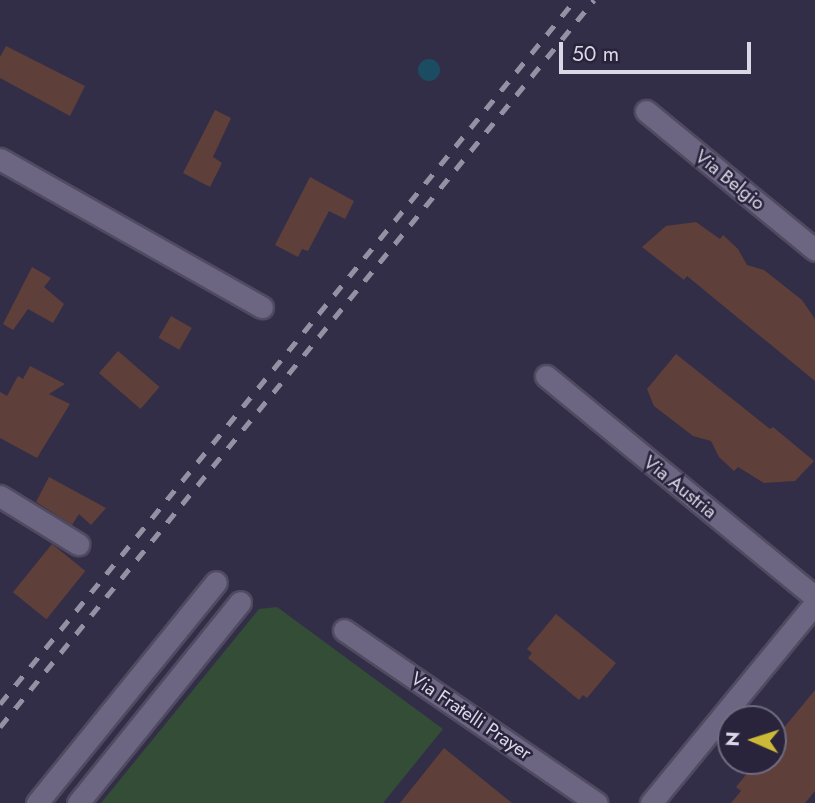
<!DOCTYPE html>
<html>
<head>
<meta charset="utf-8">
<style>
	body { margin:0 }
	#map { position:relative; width:815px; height:803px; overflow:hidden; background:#332e47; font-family:Jost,sans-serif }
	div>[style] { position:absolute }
	.green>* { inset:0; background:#344d37 }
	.water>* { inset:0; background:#1b4c62 }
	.round { border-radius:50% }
	.building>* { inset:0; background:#5e3f3a; transform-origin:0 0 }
	.roads { filter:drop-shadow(2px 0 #504b61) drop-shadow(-2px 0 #504b61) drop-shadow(0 2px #504b61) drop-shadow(0 -2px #504b61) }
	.street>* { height:21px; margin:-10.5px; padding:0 10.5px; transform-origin:10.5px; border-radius:10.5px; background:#6c6683 }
	.rail>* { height:5px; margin-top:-2.5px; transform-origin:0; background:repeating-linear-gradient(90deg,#9491a4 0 12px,transparent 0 24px) }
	span { translate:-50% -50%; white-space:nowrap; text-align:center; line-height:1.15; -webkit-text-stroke:5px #29243c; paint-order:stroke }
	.street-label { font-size:19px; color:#dad7e7 }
	.north { position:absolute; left:717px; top:705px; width:70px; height:70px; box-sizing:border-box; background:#29243c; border:2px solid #706c80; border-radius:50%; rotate:273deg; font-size:19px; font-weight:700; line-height:28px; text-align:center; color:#dad7e7 }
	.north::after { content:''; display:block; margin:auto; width:24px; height:32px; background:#cdb938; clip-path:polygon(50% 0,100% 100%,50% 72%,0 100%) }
	.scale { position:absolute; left:559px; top:42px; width:192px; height:32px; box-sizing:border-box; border:4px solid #dad7e7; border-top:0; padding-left:9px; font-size:21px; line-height:24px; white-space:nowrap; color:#dad7e7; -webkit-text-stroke:5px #29243c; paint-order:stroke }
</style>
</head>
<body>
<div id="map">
	<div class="green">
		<i style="clip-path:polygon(277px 607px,443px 729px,383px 803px,101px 803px,259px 609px)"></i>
	</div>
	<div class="water">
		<i class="round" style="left:418px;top:59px;width:22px;height:22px"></i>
	</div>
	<div class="building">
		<i style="clip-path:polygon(6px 46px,85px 86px,70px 116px,0 78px,0 57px)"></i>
		<i style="clip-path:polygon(215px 110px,231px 118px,213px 157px,222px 163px,210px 187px,183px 173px)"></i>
		<i style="clip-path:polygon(310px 177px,354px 201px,345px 219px,329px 211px,308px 251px,302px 249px,298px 257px,275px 245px)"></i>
		<i style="clip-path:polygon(696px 222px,720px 239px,723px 235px,738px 249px,747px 265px,764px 270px,802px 300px,815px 319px,815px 381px,687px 276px,684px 280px,642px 247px,666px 226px)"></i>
		<i style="clip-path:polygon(32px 267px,51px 278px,44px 287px,64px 304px,53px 323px,28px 309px,13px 330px,3px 324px)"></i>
		<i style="left:171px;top:316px;width:24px;height:25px;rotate:30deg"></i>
		<i style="left:118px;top:351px;width:55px;height:29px;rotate:41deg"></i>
		<i style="clip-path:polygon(676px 354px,770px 429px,773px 427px,814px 461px,795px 481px,764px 483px,738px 467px,734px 471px,719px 457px,711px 441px,693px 436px,654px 406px,647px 389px)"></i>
		<i style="clip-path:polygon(30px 366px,65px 384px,49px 394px,70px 404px,37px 458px,0 438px,0 392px,7px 396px,18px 376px,23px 379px)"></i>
		<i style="clip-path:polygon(49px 477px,106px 508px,91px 525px,79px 514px,72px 525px,36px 502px)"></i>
		<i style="left:52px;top:544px;width:43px;height:62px;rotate:39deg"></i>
		<i style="clip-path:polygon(556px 614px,616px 663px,587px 698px,583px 695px,579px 700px,528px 658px,532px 653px,527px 649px)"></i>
		<i style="clip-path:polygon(815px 690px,815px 791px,805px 803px,731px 803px,741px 791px,736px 787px,757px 761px,773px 761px,773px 741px)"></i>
		<i style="clip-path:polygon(444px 748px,512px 803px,400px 803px)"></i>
	</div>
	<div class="roads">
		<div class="street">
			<i style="left:646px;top:111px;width:219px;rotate:39.4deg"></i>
			<i style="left:0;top:159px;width:301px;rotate:29.5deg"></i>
			<i style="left:546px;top:376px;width:348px;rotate:39.4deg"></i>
			<i style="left:0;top:496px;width:92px;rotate:31.6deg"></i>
			<i style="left:344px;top:630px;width:306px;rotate:34.4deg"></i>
			<i style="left:37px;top:803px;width:284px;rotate:-51deg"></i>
			<i style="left:78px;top:803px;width:258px;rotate:-51.1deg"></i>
			<i style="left:651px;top:803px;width:259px;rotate:-50.6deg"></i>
		</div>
	</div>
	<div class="rail">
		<i style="left:0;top:704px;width:909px;rotate:-50.76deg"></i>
		<i style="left:0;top:727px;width:939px;rotate:-50.75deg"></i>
	</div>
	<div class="street-label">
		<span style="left:730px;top:180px;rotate:39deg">Via Belgio</span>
		<span style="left:680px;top:487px;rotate:39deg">Via Austria</span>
		<span style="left:471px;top:716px;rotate:34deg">Via Fratelli Prayer</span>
	</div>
	<div class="north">N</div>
	<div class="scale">50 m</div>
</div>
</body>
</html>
